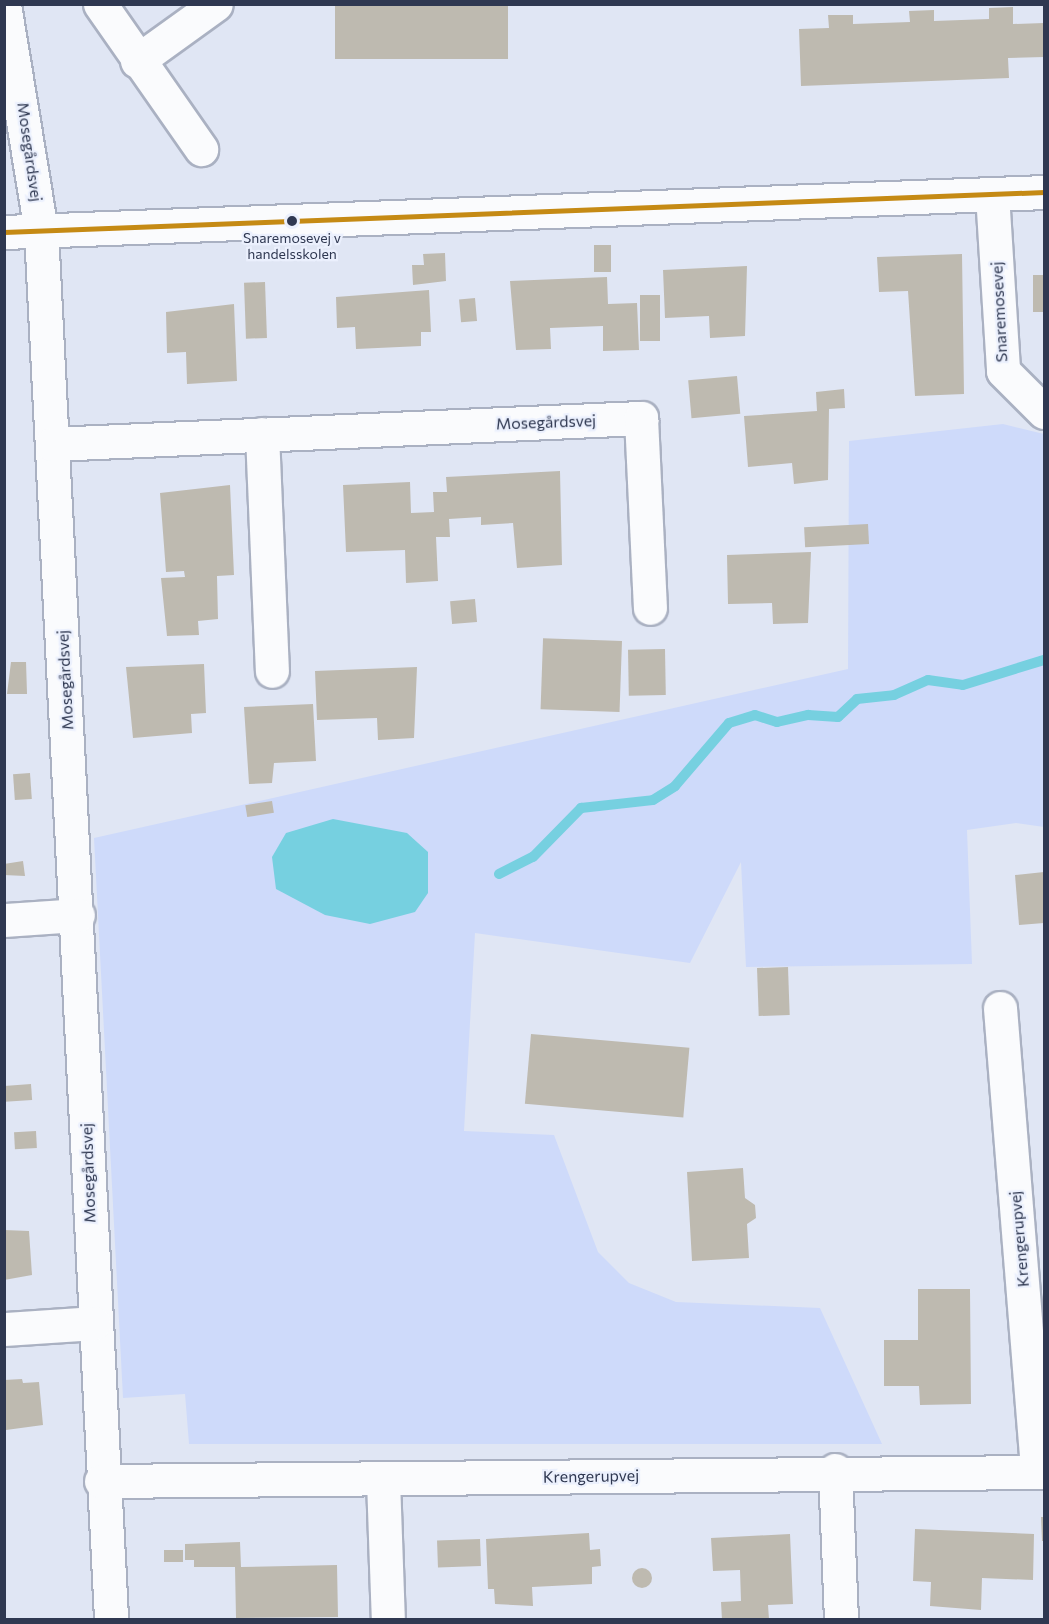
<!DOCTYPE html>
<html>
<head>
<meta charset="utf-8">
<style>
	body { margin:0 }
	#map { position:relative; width:1049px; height:1624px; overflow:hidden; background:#e0e6f4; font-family:Commissioner,sans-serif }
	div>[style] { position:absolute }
	.green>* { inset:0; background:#cedafa }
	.water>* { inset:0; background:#76d0e0 }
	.stream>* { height:10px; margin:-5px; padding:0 5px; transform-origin:5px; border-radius:5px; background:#76d0e0 }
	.building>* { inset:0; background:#bebab0; transform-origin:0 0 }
	.round { border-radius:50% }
	.roads { filter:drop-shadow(2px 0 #aab1c2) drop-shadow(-2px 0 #aab1c2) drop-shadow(0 2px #aab1c2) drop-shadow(0 -2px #aab1c2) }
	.minor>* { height:33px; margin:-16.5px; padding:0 16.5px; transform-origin:16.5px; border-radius:16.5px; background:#fafbfd }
	.tertiary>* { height:33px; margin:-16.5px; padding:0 16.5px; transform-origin:16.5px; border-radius:16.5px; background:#fafbfd }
	.bus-1>* { height:4.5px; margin:-2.25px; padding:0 2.25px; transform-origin:2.25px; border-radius:2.25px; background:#c58a14 }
	.dots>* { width:16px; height:16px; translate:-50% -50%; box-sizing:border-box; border:3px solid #ebf0fd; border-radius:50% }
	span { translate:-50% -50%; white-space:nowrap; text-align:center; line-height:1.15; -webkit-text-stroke:4.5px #ebf0fd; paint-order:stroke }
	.bus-label { font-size:14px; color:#2f3851 }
	.street-label { font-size:16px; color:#2f3851 }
	.frame { position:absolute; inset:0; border:6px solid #2f3851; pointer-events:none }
</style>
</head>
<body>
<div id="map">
	<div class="green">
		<i style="clip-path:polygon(1003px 424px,1044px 434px,1044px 827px,1016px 823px,967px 830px,972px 964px,746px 967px,741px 862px,690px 963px,475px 933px,464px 1131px,554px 1135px,598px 1252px,629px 1283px,676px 1302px,820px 1308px,882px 1444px,189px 1444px,185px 1394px,123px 1398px,94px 838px,848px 669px,849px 441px)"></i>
	</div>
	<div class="water">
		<i style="clip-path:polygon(333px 819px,407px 833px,428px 852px,428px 893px,415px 912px,370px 924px,325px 915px,276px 889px,272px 857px,286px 833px)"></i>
	</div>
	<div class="stream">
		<i style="left:499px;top:874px;width:38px;rotate:-27deg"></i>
		<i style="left:533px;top:857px;width:69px;rotate:-45.6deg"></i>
		<i style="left:581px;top:808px;width:72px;rotate:-6.3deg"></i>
		<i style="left:653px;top:800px;width:26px;rotate:-32deg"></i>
		<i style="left:675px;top:786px;width:83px;rotate:-49.4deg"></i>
		<i style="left:729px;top:723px;width:27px;rotate:-17deg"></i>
		<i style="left:755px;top:715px;width:23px;rotate:18deg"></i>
		<i style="left:777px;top:722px;width:32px;rotate:-13deg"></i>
		<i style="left:808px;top:715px;width:30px;rotate:4deg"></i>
		<i style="left:838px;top:717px;width:26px;rotate:-43deg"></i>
		<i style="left:857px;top:699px;width:37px;rotate:-6deg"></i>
		<i style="left:894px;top:695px;width:37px;rotate:-24deg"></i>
		<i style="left:928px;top:680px;width:35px;rotate:8deg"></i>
		<i style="left:963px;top:685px;width:85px;rotate:-17.2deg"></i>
	</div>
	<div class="building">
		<i style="left:335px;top:4px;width:173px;height:55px"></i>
		<i style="clip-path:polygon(1013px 7px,1013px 24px,1044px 23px,1044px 57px,1008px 58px,1009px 78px,801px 86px,799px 29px,829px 28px,828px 15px,853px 15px,853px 24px,910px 22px,909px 11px,934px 10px,934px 21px,989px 19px,989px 8px)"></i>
		<i style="left:594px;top:245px;width:17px;height:27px"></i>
		<i style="clip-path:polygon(445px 253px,446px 281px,413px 285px,412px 265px,424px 265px,423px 254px)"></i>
		<i style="clip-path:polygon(962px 254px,964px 394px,915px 396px,908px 291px,879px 292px,877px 257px)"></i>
		<i style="clip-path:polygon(747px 266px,745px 336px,710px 338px,709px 316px,665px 318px,663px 270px)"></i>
		<i style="left:1033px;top:275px;width:11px;height:37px"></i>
		<i style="clip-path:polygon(607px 277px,608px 304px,637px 303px,639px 350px,603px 351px,603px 326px,550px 328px,551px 349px,516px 350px,510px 281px)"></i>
		<i style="left:265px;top:282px;width:56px;height:21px;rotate:88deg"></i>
		<i style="clip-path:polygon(429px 290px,431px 332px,421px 332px,421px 346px,356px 349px,355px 327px,337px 328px,336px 297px)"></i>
		<i style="left:640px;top:295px;width:20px;height:46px"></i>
		<i style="left:475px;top:298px;width:23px;height:16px;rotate:85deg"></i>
		<i style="clip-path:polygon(234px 304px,237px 381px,187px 384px,186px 352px,167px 353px,166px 312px)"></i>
		<i style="left:737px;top:376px;width:38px;height:49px;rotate:85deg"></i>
		<i style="clip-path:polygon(844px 389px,845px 408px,829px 409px,828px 480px,794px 484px,792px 463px,748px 467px,744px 416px,817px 411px,816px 392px)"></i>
		<i style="clip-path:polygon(560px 471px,562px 565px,517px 568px,513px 523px,481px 525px,481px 517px,449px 519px,450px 537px,436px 537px,438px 581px,406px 583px,405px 550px,346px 552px,343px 485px,410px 482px,411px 513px,434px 512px,433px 492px,447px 492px,446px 477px)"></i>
		<i style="clip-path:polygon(230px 485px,234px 575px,217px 576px,218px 619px,198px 621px,199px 635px,167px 636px,161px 578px,185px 577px,184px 571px,166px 572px,160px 493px)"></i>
		<i style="left:868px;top:524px;width:20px;height:64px;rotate:87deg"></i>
		<i style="clip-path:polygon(811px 552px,808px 623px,773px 624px,772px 603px,728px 604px,727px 555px)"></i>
		<i style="left:475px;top:599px;width:23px;height:25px;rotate:85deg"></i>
		<i style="left:622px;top:641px;width:71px;height:79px;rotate:92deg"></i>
		<i style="left:665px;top:649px;width:46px;height:37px;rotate:89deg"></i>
		<i style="clip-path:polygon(11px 662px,26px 662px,27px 694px,7px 694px)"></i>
		<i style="clip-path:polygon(204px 664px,206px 713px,191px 714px,192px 733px,133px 738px,126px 667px)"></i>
		<i style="clip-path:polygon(417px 667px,414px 738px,378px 740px,377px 718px,317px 720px,315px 671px)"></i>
		<i style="clip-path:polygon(313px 704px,316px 761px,274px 763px,272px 783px,249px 784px,244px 707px)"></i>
		<i style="left:30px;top:773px;width:26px;height:17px;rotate:86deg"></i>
		<i style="left:272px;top:801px;width:12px;height:27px;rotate:81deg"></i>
		<i style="clip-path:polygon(23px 861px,25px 876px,4px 875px,4px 864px)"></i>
		<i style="clip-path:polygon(1044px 872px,1044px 923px,1019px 925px,1015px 875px)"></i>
		<i style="left:788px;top:967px;width:48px;height:31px;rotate:88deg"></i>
		<i style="left:531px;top:1034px;width:159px;height:70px;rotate:5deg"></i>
		<i style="left:31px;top:1084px;width:16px;height:27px;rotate:86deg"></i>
		<i style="left:36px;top:1131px;width:17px;height:22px;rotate:87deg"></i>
		<i style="clip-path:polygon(743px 1168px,745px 1198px,755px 1205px,756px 1218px,747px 1224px,749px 1258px,692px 1261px,687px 1172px)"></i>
		<i style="clip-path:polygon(4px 1230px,29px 1231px,32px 1275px,4px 1280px)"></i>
		<i style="clip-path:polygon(918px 1289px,970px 1289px,971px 1404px,920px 1405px,919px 1386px,884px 1386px,884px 1340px,918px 1340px)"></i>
		<i style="clip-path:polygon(22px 1379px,23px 1383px,39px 1382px,43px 1425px,6px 1430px,4px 1446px,4px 1380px)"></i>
		<i style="clip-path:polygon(1041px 1517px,1044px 1517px,1044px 1541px,1042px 1541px)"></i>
		<i style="clip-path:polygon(915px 1529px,1034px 1534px,1033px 1580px,982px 1578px,981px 1610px,930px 1606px,931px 1582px,913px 1581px)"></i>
		<i style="clip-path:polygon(589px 1533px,590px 1550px,600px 1549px,601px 1566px,592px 1567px,592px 1584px,532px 1587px,533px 1606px,495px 1604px,494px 1589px,488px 1589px,486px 1539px)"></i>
		<i style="clip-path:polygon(790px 1534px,793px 1604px,768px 1605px,769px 1619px,722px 1620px,721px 1602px,741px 1601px,740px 1570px,713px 1571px,711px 1538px)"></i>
		<i style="left:480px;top:1539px;width:27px;height:43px;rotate:88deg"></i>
		<i style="clip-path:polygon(240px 1542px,241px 1567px,337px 1565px,338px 1617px,236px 1618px,235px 1567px,194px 1567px,194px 1560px,185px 1560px,185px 1544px)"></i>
		<i style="left:164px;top:1550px;width:19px;height:12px"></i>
		<i class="round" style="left:632px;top:1568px;width:20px;height:20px"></i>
	</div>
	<div class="roads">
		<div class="minor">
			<i style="left:100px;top:4px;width:177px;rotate:55.1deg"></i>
			<i style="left:4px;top:5px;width:229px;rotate:80.7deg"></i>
			<i style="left:41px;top:231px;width:1391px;rotate:87.11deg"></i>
			<i style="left:137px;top:61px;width:97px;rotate:-35.8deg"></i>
			<i style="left:992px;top:194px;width:177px;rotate:86.4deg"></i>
			<i style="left:1003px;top:371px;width:58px;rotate:45deg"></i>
			<i style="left:262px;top:434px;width:237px;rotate:87.6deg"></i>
			<i style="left:52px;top:444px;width:590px;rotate:-2.53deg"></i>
			<i style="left:641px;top:418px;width:190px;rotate:87.3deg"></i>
			<i style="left:4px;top:920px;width:74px;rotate:-3.9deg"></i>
			<i style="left:1000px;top:1008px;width:464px;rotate:85.4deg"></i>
			<i style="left:4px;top:1329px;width:90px;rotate:-3.8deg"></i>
			<i style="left:835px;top:1470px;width:150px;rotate:87.7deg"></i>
			<i style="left:383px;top:1480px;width:140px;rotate:88deg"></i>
			<i style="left:101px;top:1481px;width:943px;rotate:-0.55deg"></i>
		</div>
		<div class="tertiary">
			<i style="left:4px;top:232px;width:1041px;rotate:-2.2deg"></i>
		</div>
	</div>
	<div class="bus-1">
		<i style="left:4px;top:232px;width:1041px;rotate:-2.2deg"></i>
	</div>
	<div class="dots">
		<i style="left:292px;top:221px;background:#2f3851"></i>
	</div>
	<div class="bus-label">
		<span style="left:292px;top:246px">Snaremosevej v<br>handelsskolen</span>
	</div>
	<div class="street-label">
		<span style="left:30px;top:152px;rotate:82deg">Mosegårdsvej</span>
		<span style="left:999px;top:312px;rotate:-93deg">Snaremosevej</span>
		<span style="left:546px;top:422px;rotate:-2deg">Mosegårdsvej</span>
		<span style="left:65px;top:680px;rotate:-93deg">Mosegårdsvej</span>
		<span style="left:88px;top:1173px;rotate:-92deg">Mosegårdsvej</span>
		<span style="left:1019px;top:1239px;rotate:-95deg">Krengerupvej</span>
		<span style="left:591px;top:1476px;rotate:-1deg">Krengerupvej</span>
	</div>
	<div class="frame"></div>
</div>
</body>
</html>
